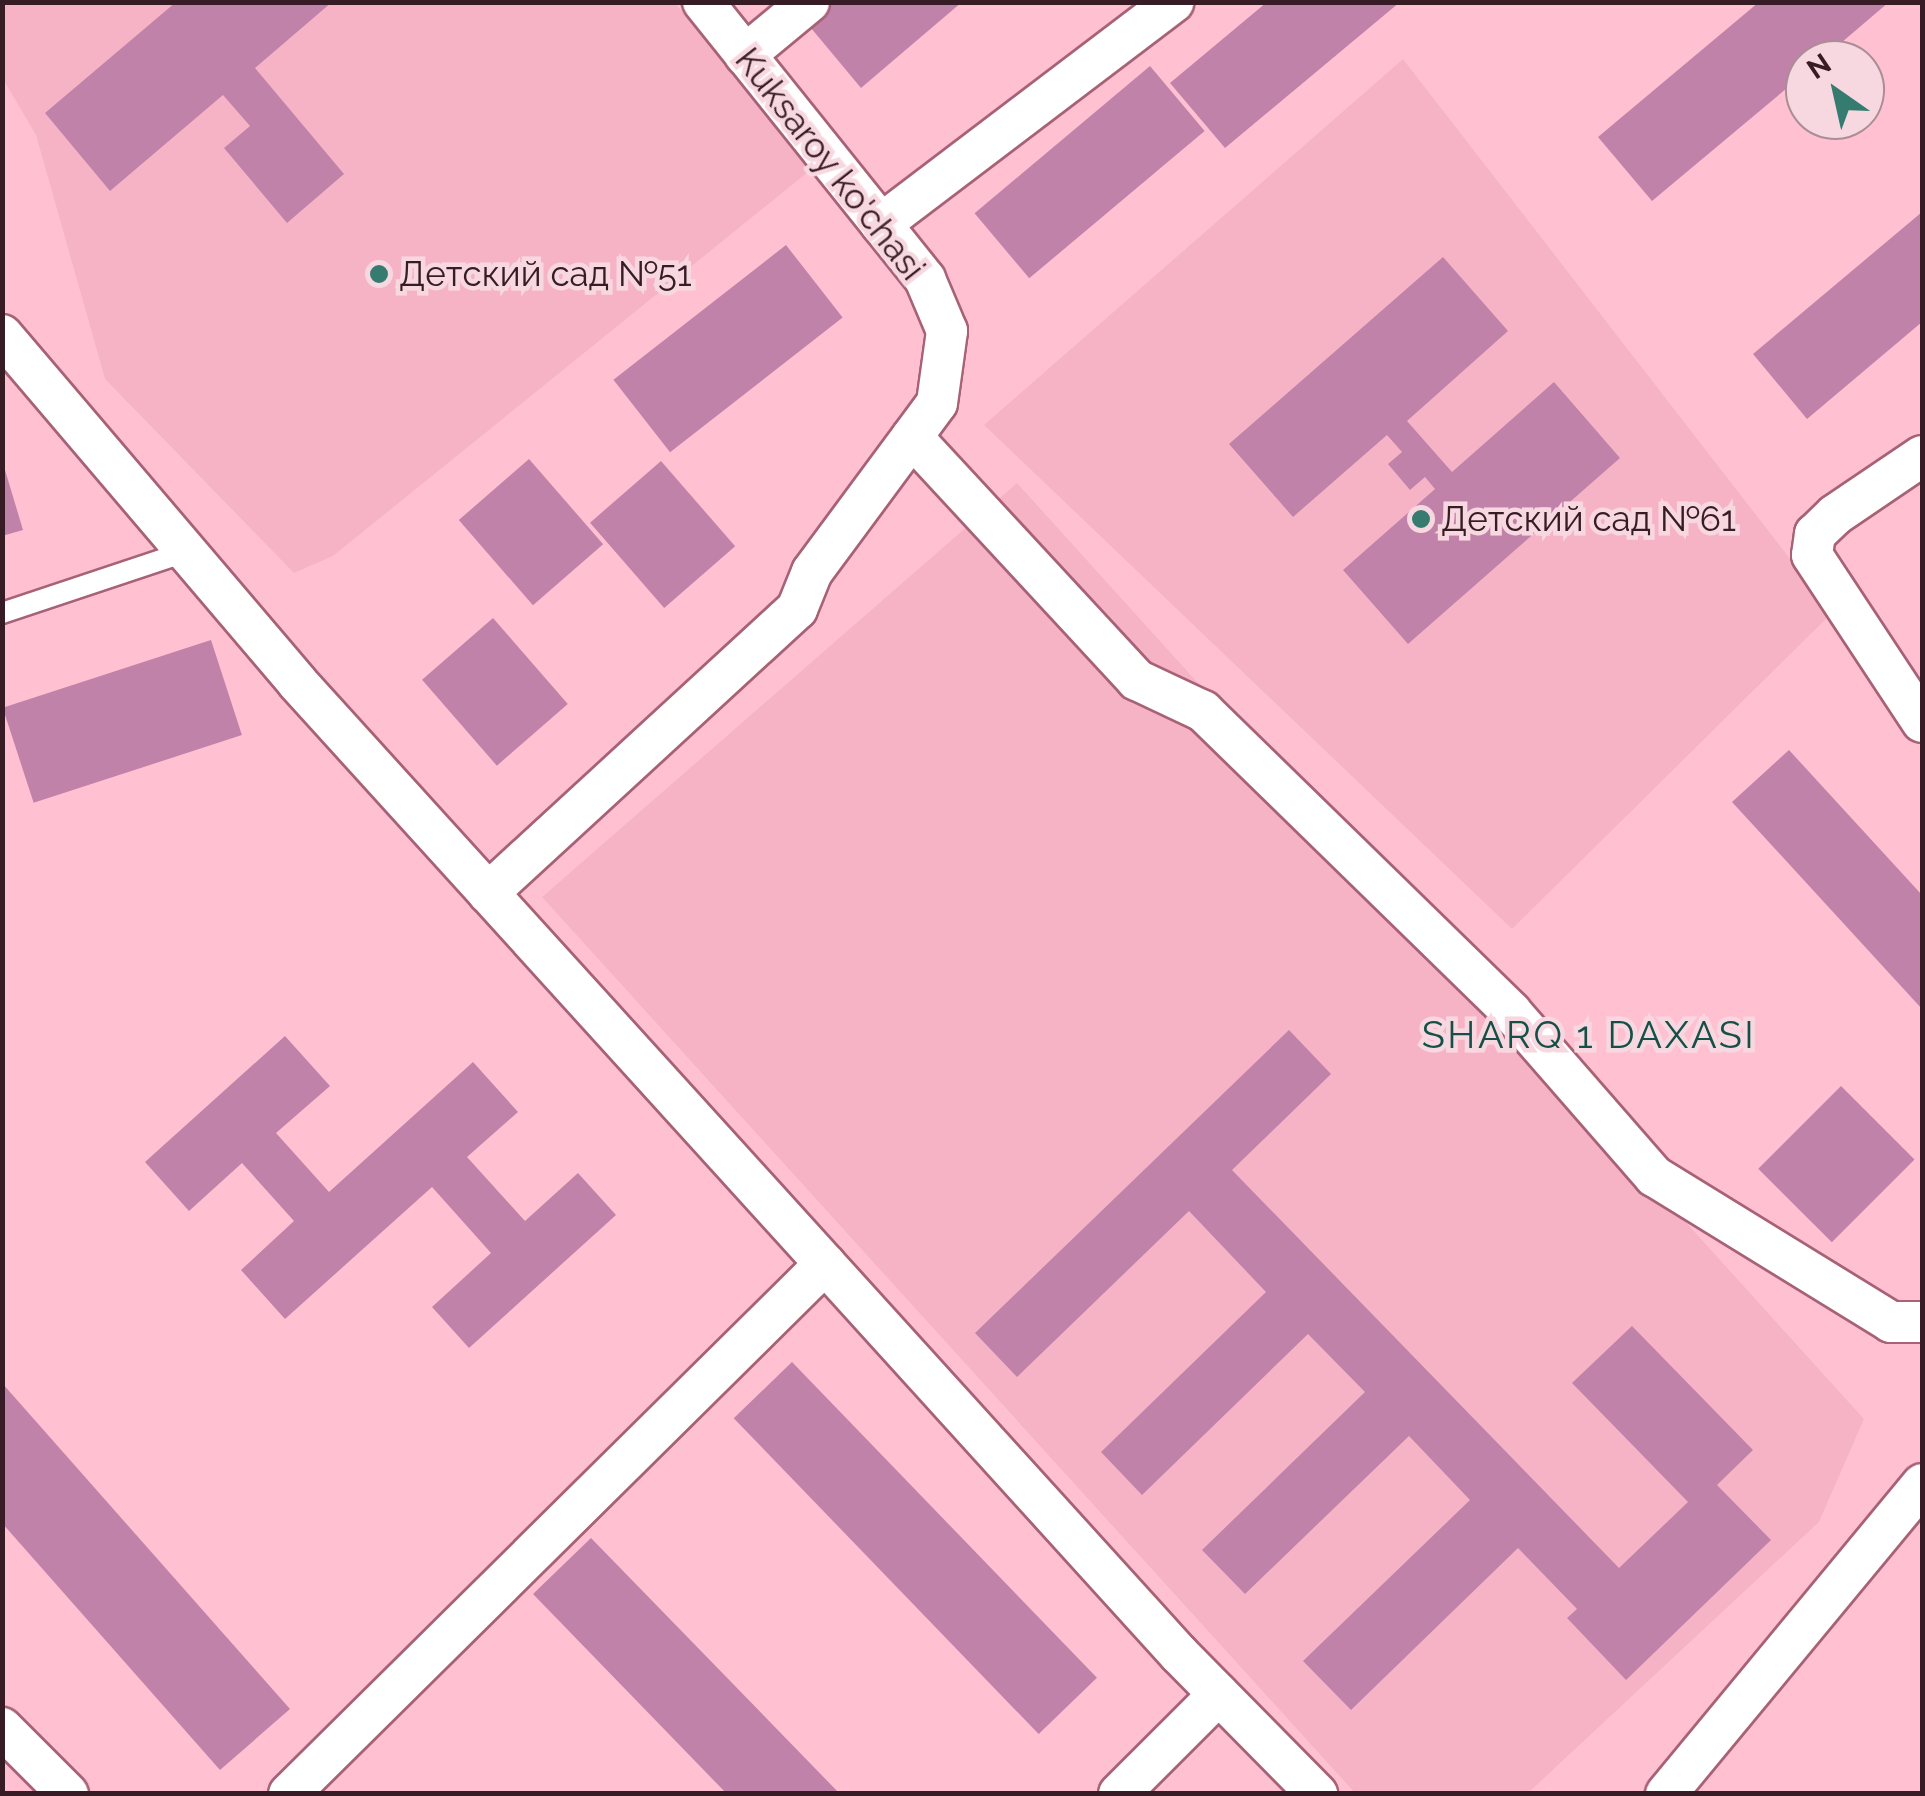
<!DOCTYPE html>
<html>
<head>
<meta charset="utf-8">
<style>
	body { margin:0 }
	#map { position:relative; width:1925px; height:1796px; overflow:hidden; background:#ffc1d1; font-family:Raleway,sans-serif }
	div>[style] { position:absolute }
	.built>* { inset:0; background:#f7b3c6 }
	.building>* { inset:0; background:#c082a9; transform-origin:0 0 }
	.roads { filter:drop-shadow(2px 0 #a76276) drop-shadow(-2px 0 #a76276) drop-shadow(0 2px #a76276) drop-shadow(0 -2px #a76276) }
	.service>* { height:20px; margin:-10px; padding:0 10px; transform-origin:10px; border-radius:10px; background:#fff }
	.minor>* { height:40px; margin:-20px; padding:0 20px; transform-origin:20px; border-radius:20px; background:#fff }
	.dots>* { width:28px; height:28px; translate:-50% -50%; box-sizing:border-box; border:5px solid #f8d8e0; border-radius:50% }
	span { translate:-50% -50%; white-space:nowrap; text-align:center; line-height:1.15; -webkit-text-stroke:9px #f8d8e0; paint-order:stroke }
	.street-label { font-size:35px; color:#381c25 }
	.poi-label { font-size:35px; color:#381c25 }
	.left { translate:0 -50%; text-align:left }
	.neighbourhood-label { font-size:38px; color:#164f47; letter-spacing:2.5px }
	.frame { position:absolute; inset:0; border:5px solid #381c25; pointer-events:none }
	.north { position:absolute; left:1785px; top:40px; width:100px; height:100px; box-sizing:border-box; background:#f8d8e0; border:2px solid #ab8d95; border-radius:50%; rotate:326deg; font-size:28px; font-weight:700; line-height:40px; text-align:center; color:#381c25 }
	.north::after { content:''; display:block; margin:auto; width:35px; height:45px; background:#367b70; clip-path:polygon(50% 0,100% 100%,50% 72%,0 100%) }
</style>
</head>
<body>
<div id="map">
	<div class="built">
		<i style="clip-path:polygon(3px 3px,675px 3px,813px 168px,333px 556px,294px 573px,105px 379px,36px 135px,3px 79px)"></i>
		<i style="clip-path:polygon(1403px 59px,1832px 613px,1512px 929px,984px 425px)"></i>
		<i style="clip-path:polygon(1017px 483px,1864px 1419px,1819px 1522px,1528px 1793px,1355px 1793px,542px 897px)"></i>
	</div>
	<div class="building">
		<i style="clip-path:polygon(176px 2px,332px 2px,255px 68px,344px 174px,287px 223px,224px 148px,250px 126px,223px 95px,110px 191px,45px 113px)"></i>
		<i style="clip-path:polygon(829px 2px,962px 2px,861px 88px,806px 22px)"></i>
		<i style="clip-path:polygon(1267px 2px,1400px 2px,1225px 148px,1170px 83px)"></i>
		<i style="clip-path:polygon(1759px 2px,1889px 2px,1821px 60px,1805px 60px,1805px 73px,1652px 201px,1598px 137px)"></i>
		<i style="left:1150px;top:66px;width:85px;height:229px;rotate:50deg"></i>
		<i style="clip-path:polygon(1922px 212px,1922px 322px,1807px 419px,1753px 354px)"></i>
		<i style="left:786px;top:245px;width:92px;height:219px;rotate:52deg"></i>
		<i style="clip-path:polygon(1443px 257px,1508px 331px,1407px 421px,1452px 472px,1554px 382px,1620px 458px,1408px 644px,1343px 570px,1435px 489px,1425px 477px,1410px 490px,1388px 464px,1402px 452px,1387px 435px,1293px 517px,1229px 444px)"></i>
		<i style="left:529px;top:459px;width:113px;height:93px;rotate:49deg"></i>
		<i style="clip-path:polygon(2px 460px,23px 530px,2px 536px)"></i>
		<i style="left:661px;top:461px;width:113px;height:94px;rotate:49deg"></i>
		<i style="left:493px;top:618px;width:114px;height:94px;rotate:49deg"></i>
		<i style="left:211px;top:640px;width:100px;height:219px;rotate:72deg"></i>
		<i style="clip-path:polygon(1789px 750px,1922px 895px,1922px 1009px,1732px 802px)"></i>
		<i style="clip-path:polygon(1289px 1030px,1331px 1074px,1232px 1170px,1619px 1568px,1688px 1502px,1572px 1383px,1632px 1326px,1753px 1450px,1717px 1485px,1771px 1540px,1626px 1680px,1567px 1618px,1577px 1609px,1518px 1548px,1351px 1710px,1303px 1661px,1470px 1500px,1409px 1436px,1245px 1594px,1202px 1550px,1365px 1392px,1308px 1334px,1142px 1495px,1101px 1452px,1266px 1292px,1189px 1211px,1017px 1377px,975px 1333px)"></i>
		<i style="clip-path:polygon(285px 1036px,330px 1086px,276px 1133px,329px 1192px,473px 1062px,518px 1112px,467px 1157px,525px 1221px,578px 1173px,616px 1215px,469px 1348px,432px 1307px,491px 1253px,432px 1187px,285px 1319px,241px 1270px,294px 1221px,242px 1163px,189px 1211px,145px 1162px)"></i>
		<i style="left:1841px;top:1086px;width:104px;height:117px;rotate:45deg"></i>
		<i style="left:792px;top:1362px;width:439px;height:81px;rotate:46deg"></i>
		<i style="clip-path:polygon(2px 1383px,290px 1709px,220px 1770px,2px 1523px)"></i>
		<i style="clip-path:polygon(591px 1538px,840px 1794px,727px 1794px,533px 1594px)"></i>
	</div>
	<div class="roads">
		<div class="service">
			<i style="left:2px;top:613px;width:193px;rotate:-18.4deg"></i>
		</div>
		<div class="minor">
			<i style="left:745px;top:55px;width:83px;rotate:-39.6deg"></i>
			<i style="left:881px;top:224px;width:367px;rotate:-37.2deg"></i>
			<i style="left:2px;top:335px;width:455px;rotate:49.6deg"></i>
			<i style="left:297px;top:682px;width:1313px;rotate:47.78deg"></i>
			<i style="left:1179px;top:1654px;width:197px;rotate:45.4deg"></i>
			<i style="left:912px;top:437px;width:331px;rotate:47.2deg"></i>
			<i style="left:1137px;top:680px;width:73px;rotate:25.2deg"></i>
			<i style="left:1203px;top:711px;width:431px;rotate:44.3deg"></i>
			<i style="left:1511px;top:1012px;width:218px;rotate:48.9deg"></i>
			<i style="left:1654px;top:1176px;width:278px;rotate:31.6deg"></i>
			<i style="left:1891px;top:1322px;width:31px"></i>
			<i style="left:1922px;top:456px;width:105px;rotate:145.9deg"></i>
			<i style="left:1835px;top:515px;width:28px;rotate:136deg"></i>
			<i style="left:1815px;top:534px;width:21px;rotate:98deg"></i>
			<i style="left:1812px;top:555px;width:200px;rotate:56.6deg"></i>
			<i style="left:488px;top:893px;width:420px;rotate:-42.6deg"></i>
			<i style="left:797px;top:609px;width:40px;rotate:-68deg"></i>
			<i style="left:812px;top:572px;width:210px;rotate:-53.5deg"></i>
			<i style="left:937px;top:403px;width:73px;rotate:-82.1deg"></i>
			<i style="left:947px;top:331px;width:56px;rotate:-112.9deg"></i>
			<i style="left:925px;top:279px;width:355px;rotate:-128.7deg"></i>
			<i style="left:2px;top:1728px;width:93px;rotate:45deg"></i>
			<i style="left:289px;top:1794px;width:754px;rotate:-44.68deg"></i>
			<i style="left:1119px;top:1794px;width:141px;rotate:-45deg"></i>
			<i style="left:1666px;top:1794px;width:402px;rotate:-50.4deg"></i>
		</div>
	</div>
	<div class="dots">
		<i style="left:379px;top:274px;background:#367b70"></i>
		<i style="left:1421px;top:519px;background:#367b70"></i>
	</div>
	<div class="street-label">
		<span style="left:830px;top:164px;rotate:52deg">Kuksaroy ko'chasi</span>
	</div>
	<div class="poi-label">
		<span class="left" style="left:399px;top:274px">Детский сад №51</span>
		<span class="left" style="left:1441px;top:519px">Детский сад №61</span>
	</div>
	<div class="neighbourhood-label">
		<span style="left:1589px;top:1035px">SHARQ 1 DAXASI</span>
	</div>
	<div class="frame"></div>
	<div class="north">N</div>
</div>
</body>
</html>
